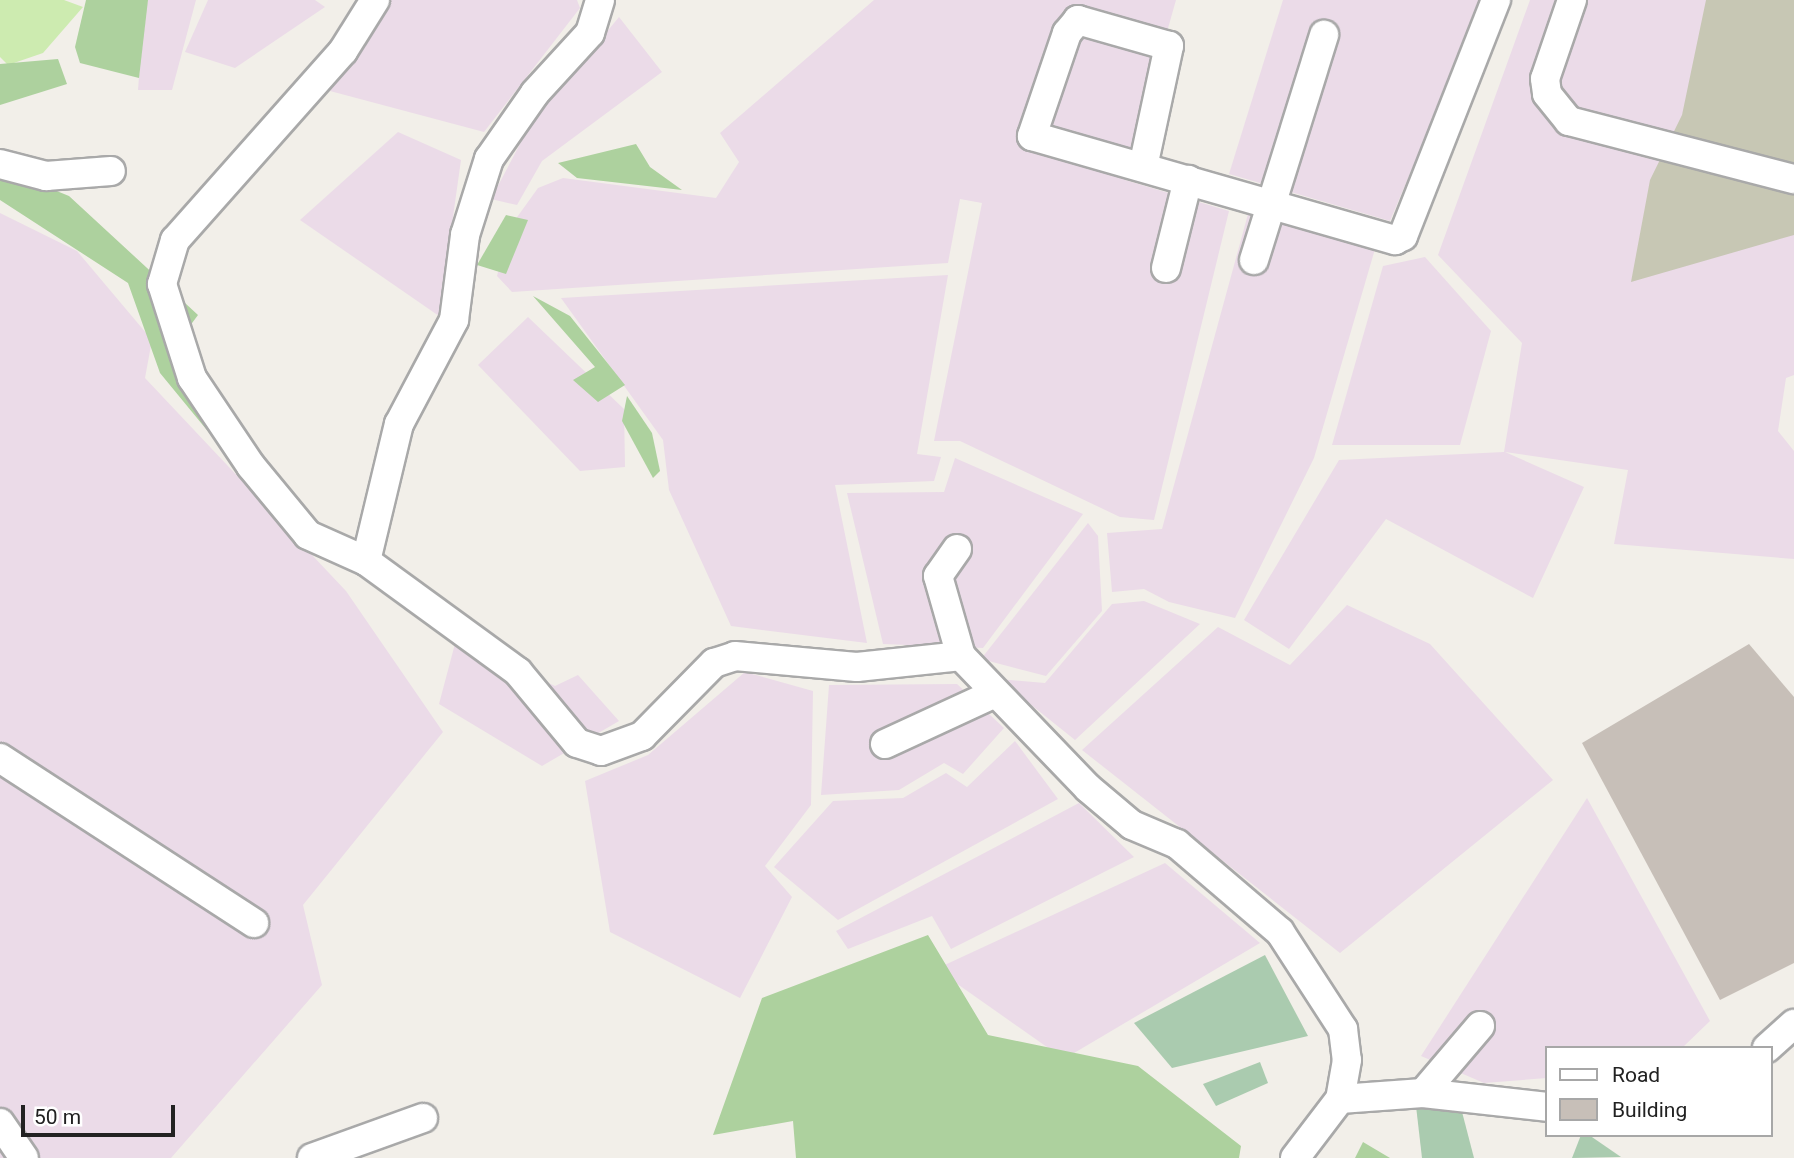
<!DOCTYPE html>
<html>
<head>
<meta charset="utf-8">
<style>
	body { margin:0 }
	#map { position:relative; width:1794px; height:1158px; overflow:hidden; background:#f2efe9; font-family:Roboto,sans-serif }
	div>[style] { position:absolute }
	.industrial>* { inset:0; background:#ebdbe8 }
	.construction>* { inset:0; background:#c7c7b4 }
	.grass>* { inset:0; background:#cdebb0 }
	.forest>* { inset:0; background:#add19e }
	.cemetery>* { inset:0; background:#aacbaf }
	.building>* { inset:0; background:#c7bfb8 }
	.roads { filter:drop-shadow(2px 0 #a9a9a9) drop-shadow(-2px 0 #a9a9a9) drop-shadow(0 2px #a9a9a9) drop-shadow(0 -2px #a9a9a9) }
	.minor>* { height:28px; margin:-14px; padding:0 14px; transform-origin:14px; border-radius:14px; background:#fff }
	span { translate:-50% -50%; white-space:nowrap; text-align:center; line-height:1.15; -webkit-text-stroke:5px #fff; paint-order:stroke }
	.legend { position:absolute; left:1545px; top:1046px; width:228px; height:91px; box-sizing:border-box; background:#fff; border:2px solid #a7a7a7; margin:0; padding:9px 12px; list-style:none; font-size:21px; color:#222 }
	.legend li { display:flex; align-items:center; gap:14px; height:35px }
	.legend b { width:35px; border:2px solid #a7a7a7 }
	.scale { position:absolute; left:21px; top:1105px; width:154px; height:32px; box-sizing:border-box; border:4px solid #222; border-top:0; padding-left:9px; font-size:21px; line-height:24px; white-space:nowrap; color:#222; -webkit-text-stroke:5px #fff; paint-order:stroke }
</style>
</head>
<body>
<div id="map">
	<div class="industrial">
		<i style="clip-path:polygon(145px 0,196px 0,172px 90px,138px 90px)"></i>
		<i style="clip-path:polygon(208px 0,315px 0,325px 7px,235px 68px,185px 52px)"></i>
		<i style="clip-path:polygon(386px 0,577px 0,580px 8px,484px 132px,330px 91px)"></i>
		<i style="clip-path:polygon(874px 0,1176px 0,1125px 180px,1229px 211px,1154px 520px,1120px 517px,960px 441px,934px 441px,982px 203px,960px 199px,948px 263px,512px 292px,497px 276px,510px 227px,538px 188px,563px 178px,716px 198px,739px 162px,720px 133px)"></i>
		<i style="clip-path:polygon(1283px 0,1483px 0,1390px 221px,1229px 174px)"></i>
		<i style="clip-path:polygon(1530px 0,1794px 0,1794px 375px,1786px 378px,1778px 431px,1794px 451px,1794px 559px,1614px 544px,1628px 470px,1505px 452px,1584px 487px,1533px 598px,1386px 519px,1289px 649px,1244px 620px,1339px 460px,1504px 452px,1522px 343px,1438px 255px)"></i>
		<i style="clip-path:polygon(619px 17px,662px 72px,542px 161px,517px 205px,491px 199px,530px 125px)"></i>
		<i style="clip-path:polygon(398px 132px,461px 160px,439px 316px,300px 220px)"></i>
		<i style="clip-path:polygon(0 213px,77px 251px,152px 340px,145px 378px,346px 591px,443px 732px,303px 905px,322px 985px,171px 1158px,0 1158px)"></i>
		<i style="clip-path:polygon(1248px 214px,1375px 249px,1314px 458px,1235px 618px,1169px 602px,1144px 589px,1112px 592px,1107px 533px,1162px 529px)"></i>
		<i style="clip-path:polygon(1425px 257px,1491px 331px,1460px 445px,1332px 445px,1383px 266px)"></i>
		<i style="clip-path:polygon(948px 275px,917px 454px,941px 457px,934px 481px,835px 485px,867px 643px,731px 626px,669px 490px,663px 440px,561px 298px)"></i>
		<i style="clip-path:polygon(528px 317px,624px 409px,625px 467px,580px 471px,478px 365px)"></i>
		<i style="clip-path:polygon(955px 458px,1083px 514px,983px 648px,883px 644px,847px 493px,944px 492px)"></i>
		<i style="clip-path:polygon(1088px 523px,1098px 536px,1102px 611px,1046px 676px,981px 659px)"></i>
		<i style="clip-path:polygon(1144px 601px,1200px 624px,1075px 740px,999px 679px,1045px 683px,1112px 604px)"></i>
		<i style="clip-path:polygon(1347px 605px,1430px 644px,1553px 780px,1340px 953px,1082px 750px,1218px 627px,1290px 665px)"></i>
		<i style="clip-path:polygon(456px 640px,555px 686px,578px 675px,619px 721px,542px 766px,439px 704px)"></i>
		<i style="clip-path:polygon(745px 672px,813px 691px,811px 805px,765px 866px,792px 897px,740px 998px,610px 932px,585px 781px,648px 755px)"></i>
		<i style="clip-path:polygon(957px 684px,1004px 728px,963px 774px,944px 763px,899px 790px,821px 795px,829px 685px)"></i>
		<i style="clip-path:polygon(1015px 741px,1058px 799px,838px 920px,774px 867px,833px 801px,903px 798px,946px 773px,967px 787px)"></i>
		<i style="clip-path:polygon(1587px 798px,1710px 1021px,1682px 1048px,1547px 1048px,1547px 1078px,1484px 1083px,1421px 1056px)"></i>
		<i style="clip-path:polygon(1079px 803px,1134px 857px,951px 949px,932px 916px,848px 949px,836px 931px)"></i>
		<i style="clip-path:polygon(1165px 863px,1260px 943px,1064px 1059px,936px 969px)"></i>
	</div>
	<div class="construction">
		<i style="clip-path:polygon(1706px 0,1794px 0,1794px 235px,1631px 282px,1650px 180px,1682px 115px)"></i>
	</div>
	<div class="grass">
		<i style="clip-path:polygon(0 0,64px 0,83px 7px,43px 53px,8px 65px,0 57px)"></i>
	</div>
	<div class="forest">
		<i style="clip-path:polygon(86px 0,148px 0,139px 78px,80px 63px,75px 47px)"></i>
		<i style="clip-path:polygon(58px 59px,67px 84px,0 105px,0 64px)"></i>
		<i style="clip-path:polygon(636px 144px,650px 167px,682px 190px,577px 178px,558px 163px)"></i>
		<i style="clip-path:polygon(0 168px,69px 196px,198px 315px,172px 350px,252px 485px,160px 373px,128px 283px,0 200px)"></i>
		<i style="clip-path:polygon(506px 215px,528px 220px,506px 274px,477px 265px)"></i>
		<i style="clip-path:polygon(533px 296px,570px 316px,625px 385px,598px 402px,573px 380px,595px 367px)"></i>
		<i style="clip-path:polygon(627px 396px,652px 433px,660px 471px,653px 478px,622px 421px)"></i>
		<i style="clip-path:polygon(928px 935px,988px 1035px,1138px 1066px,1241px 1146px,1239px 1158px,796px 1158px,793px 1121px,713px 1135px,762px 998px)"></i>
		<i style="clip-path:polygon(1363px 1142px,1390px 1158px,1355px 1158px)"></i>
	</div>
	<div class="cemetery">
		<i style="clip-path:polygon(1265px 955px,1308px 1036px,1172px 1068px,1134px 1023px)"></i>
		<i style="clip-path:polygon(1260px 1062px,1268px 1083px,1216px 1106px,1203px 1084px)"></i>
		<i style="clip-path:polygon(1416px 1106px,1461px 1108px,1474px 1158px,1422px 1158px)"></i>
		<i style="clip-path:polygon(1581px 1135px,1589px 1135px,1621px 1157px,1572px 1158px)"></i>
	</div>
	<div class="building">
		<i style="clip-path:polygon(1749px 644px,1794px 697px,1794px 963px,1720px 1000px,1582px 743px)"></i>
	</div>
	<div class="roads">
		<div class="minor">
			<i style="left:375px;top:0;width:60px;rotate:122.1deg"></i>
			<i style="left:343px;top:51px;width:253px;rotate:131.6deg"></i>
			<i style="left:175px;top:240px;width:46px;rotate:106.5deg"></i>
			<i style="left:162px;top:284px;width:99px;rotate:72.3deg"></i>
			<i style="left:192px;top:378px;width:106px;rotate:56.2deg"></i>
			<i style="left:251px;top:466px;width:89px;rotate:50.4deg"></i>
			<i style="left:308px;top:535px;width:64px;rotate:24.1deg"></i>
			<i style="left:366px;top:561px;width:188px;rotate:36.1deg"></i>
			<i style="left:518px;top:672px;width:92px;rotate:50.3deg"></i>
			<i style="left:577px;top:743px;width:25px;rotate:18deg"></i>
			<i style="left:601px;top:751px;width:44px;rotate:-20.1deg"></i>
			<i style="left:642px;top:736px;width:103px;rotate:-45.4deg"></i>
			<i style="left:714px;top:663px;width:22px;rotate:-18deg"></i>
			<i style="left:735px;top:656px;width:122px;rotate:5.2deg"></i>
			<i style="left:857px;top:667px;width:105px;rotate:-6deg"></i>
			<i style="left:1572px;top:0;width:83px;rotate:108.9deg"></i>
			<i style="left:1545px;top:79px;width:15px;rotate:82deg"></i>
			<i style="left:1547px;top:94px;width:35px;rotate:51deg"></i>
			<i style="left:1569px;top:121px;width:232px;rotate:14.5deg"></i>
			<i style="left:0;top:164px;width:48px;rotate:14.6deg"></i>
			<i style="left:46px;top:176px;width:65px;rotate:-4.4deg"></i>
			<i style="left:1143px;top:167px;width:124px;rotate:-77.9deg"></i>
			<i style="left:1169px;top:46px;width:95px;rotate:-164.1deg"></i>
			<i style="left:1078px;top:20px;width:17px;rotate:130deg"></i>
			<i style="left:1067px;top:33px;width:109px;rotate:108.8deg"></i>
			<i style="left:1032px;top:136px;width:378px;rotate:16deg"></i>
			<i style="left:1395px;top:240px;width:9px;rotate:-27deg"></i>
			<i style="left:1403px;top:236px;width:254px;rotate:-68.5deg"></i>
			<i style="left:1254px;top:260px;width:236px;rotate:-72.7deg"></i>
			<i style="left:1166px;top:268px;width:91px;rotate:-76deg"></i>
			<i style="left:957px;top:549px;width:33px;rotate:125deg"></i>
			<i style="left:938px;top:576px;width:83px;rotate:74deg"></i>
			<i style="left:961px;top:656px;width:183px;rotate:46.1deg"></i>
			<i style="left:1088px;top:788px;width:57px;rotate:40.1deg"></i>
			<i style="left:1132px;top:825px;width:49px;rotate:22.9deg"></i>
			<i style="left:1177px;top:844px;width:135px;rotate:40.5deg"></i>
			<i style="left:1280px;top:932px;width:116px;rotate:57deg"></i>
			<i style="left:1343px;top:1029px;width:31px;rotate:83deg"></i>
			<i style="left:1347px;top:1060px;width:40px;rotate:100deg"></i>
			<i style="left:366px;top:561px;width:141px;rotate:-76.5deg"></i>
			<i style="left:399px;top:424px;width:118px;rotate:-62.1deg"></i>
			<i style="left:454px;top:320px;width:86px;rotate:-82.6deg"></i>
			<i style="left:465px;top:235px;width:80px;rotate:-72.5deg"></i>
			<i style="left:489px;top:159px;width:80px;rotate:-55.1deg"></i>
			<i style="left:535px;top:93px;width:81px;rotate:-47.5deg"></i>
			<i style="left:590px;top:33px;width:34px;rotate:-73deg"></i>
			<i style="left:885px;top:744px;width:119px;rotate:-24.8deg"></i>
			<i style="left:0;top:758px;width:303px;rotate:33deg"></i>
			<i style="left:1767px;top:1048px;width:36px;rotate:-42deg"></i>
			<i style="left:1423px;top:1093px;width:88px;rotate:-49.6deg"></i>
			<i style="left:0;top:1123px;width:42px;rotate:55.6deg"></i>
			<i style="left:312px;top:1158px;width:118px;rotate:-19.8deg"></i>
			<i style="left:1295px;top:1158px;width:74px;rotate:-52.7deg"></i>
			<i style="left:1340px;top:1099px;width:83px;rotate:-4.1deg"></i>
			<i style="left:1423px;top:1093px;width:125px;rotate:6.4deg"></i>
		</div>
	</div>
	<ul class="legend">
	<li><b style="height:9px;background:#fff"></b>Road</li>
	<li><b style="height:19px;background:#c7bfb8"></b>Building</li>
	</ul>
	<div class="scale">50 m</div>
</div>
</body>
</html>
